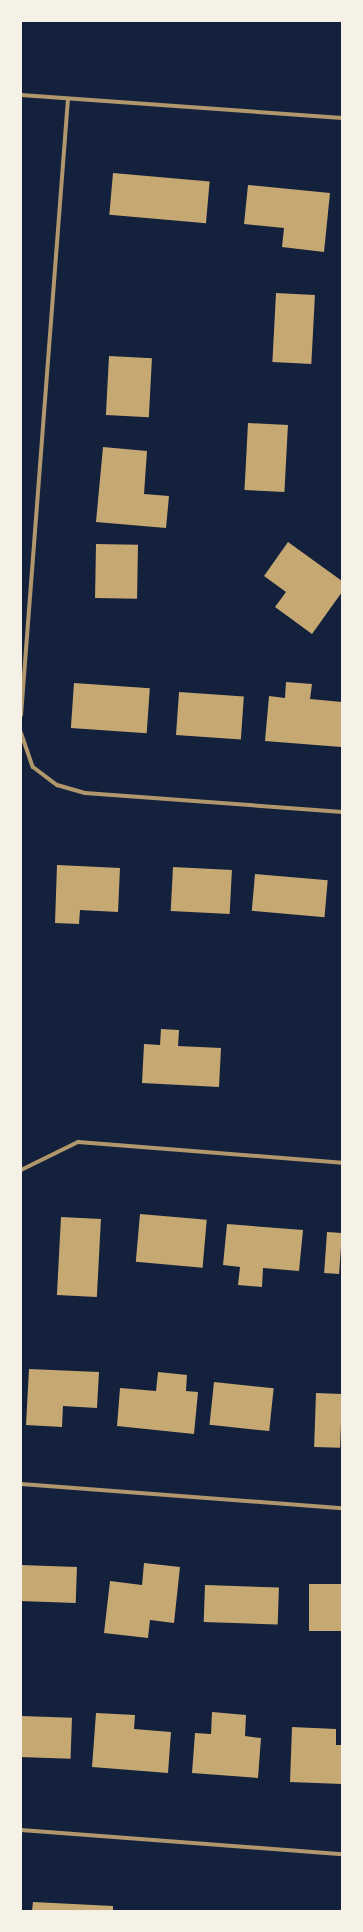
<!DOCTYPE html>
<html>
<head>
<meta charset="utf-8">
<style>
	body { margin:0 }
	#map { position:relative; width:363px; height:1932px; overflow:hidden; background:#14213d; font-family:Jost,sans-serif }
	div>[style] { position:absolute }
	.building>* { inset:0; background:#c6a872; transform-origin:0 0 }
	.minor>* { height:4px; margin:-2px; padding:0 2px; transform-origin:2px; border-radius:2px; background:#b1986c }
	span { translate:-50% -50%; white-space:nowrap; text-align:center; line-height:1.15; -webkit-text-stroke:3px #f6f1e7; paint-order:stroke }
	.frame { position:absolute; inset:0; border:22px solid #f6f1e7; pointer-events:none }
</style>
</head>
<body>
<div id="map">
	<div class="building">
		<i style="left:113px;top:173px;width:97px;height:42px;rotate:5deg"></i>
		<i style="clip-path:polygon(248px 185px,330px 193px,324px 252px,282px 247px,284px 228px,244px 224px)"></i>
		<i style="left:276px;top:293px;width:39px;height:69px;rotate:3deg"></i>
		<i style="left:109px;top:356px;width:43px;height:59px;rotate:3deg"></i>
		<i style="left:248px;top:423px;width:40px;height:67px;rotate:3deg"></i>
		<i style="clip-path:polygon(103px 447px,147px 451px,144px 494px,169px 496px,166px 528px,96px 522px)"></i>
		<i style="clip-path:polygon(288px 542px,342px 581px,342px 592px,312px 634px,275px 607px,286px 592px,264px 576px)"></i>
		<i style="left:96px;top:544px;width:42px;height:54px;rotate:1deg"></i>
		<i style="clip-path:polygon(286px 682px,312px 684px,310px 699px,342px 702px,341px 747px,265px 741px,269px 696px,285px 698px)"></i>
		<i style="left:74px;top:683px;width:76px;height:45px;rotate:4deg"></i>
		<i style="left:179px;top:692px;width:65px;height:43px;rotate:4deg"></i>
		<i style="clip-path:polygon(57px 865px,120px 868px,118px 912px,80px 910px,79px 924px,55px 923px)"></i>
		<i style="left:173px;top:867px;width:59px;height:44px;rotate:3deg"></i>
		<i style="left:255px;top:874px;width:73px;height:37px;rotate:5deg"></i>
		<i style="clip-path:polygon(161px 1029px,179px 1030px,178px 1046px,221px 1048px,219px 1087px,142px 1083px,144px 1044px,160px 1045px)"></i>
		<i style="left:140px;top:1214px;width:67px;height:48px;rotate:5deg"></i>
		<i style="left:61px;top:1217px;width:40px;height:78px;rotate:3deg"></i>
		<i style="clip-path:polygon(227px 1224px,303px 1230px,299px 1271px,263px 1268px,262px 1287px,238px 1285px,240px 1267px,223px 1265px)"></i>
		<i style="left:327px;top:1232px;width:15px;height:41px;rotate:4deg"></i>
		<i style="clip-path:polygon(29px 1369px,99px 1372px,97px 1408px,63px 1406px,62px 1427px,26px 1425px)"></i>
		<i style="clip-path:polygon(158px 1372px,187px 1375px,186px 1391px,198px 1392px,194px 1434px,117px 1426px,120px 1388px,156px 1391px)"></i>
		<i style="left:214px;top:1382px;width:60px;height:43px;rotate:6deg"></i>
		<i style="left:316px;top:1393px;width:26px;height:54px;rotate:2deg"></i>
		<i style="clip-path:polygon(144px 1563px,180px 1567px,174px 1623px,150px 1620px,148px 1638px,104px 1633px,110px 1581px,142px 1585px)"></i>
		<i style="left:21px;top:1565px;width:56px;height:36px;rotate:2deg"></i>
		<i style="left:309px;top:1584px;width:33px;height:47px"></i>
		<i style="left:205px;top:1585px;width:74px;height:37px;rotate:2deg"></i>
		<i style="clip-path:polygon(212px 1712px,246px 1715px,245px 1736px,261px 1738px,258px 1778px,192px 1773px,195px 1733px,211px 1734px)"></i>
		<i style="clip-path:polygon(96px 1713px,135px 1715px,134px 1729px,171px 1732px,168px 1773px,92px 1767px)"></i>
		<i style="left:21px;top:1716px;width:51px;height:41px;rotate:2deg"></i>
		<i style="clip-path:polygon(292px 1727px,336px 1729px,336px 1745px,342px 1745px,342px 1784px,290px 1782px)"></i>
		<i style="clip-path:polygon(33px 1902px,113px 1906px,113px 1911px,32px 1911px)"></i>
	</div>
	<div class="minor">
		<i style="left:21px;top:95px;width:322px;rotate:4.1deg"></i>
		<i style="left:21px;top:715px;width:618px;rotate:-85.64deg"></i>
		<i style="left:21px;top:733px;width:36px;rotate:71deg"></i>
		<i style="left:33px;top:767px;width:30px;rotate:37deg"></i>
		<i style="left:57px;top:785px;width:29px;rotate:16deg"></i>
		<i style="left:85px;top:793px;width:258px;rotate:4.2deg"></i>
		<i style="left:21px;top:1170px;width:64px;rotate:-26.2deg"></i>
		<i style="left:78px;top:1142px;width:265px;rotate:4.5deg"></i>
		<i style="left:21px;top:1484px;width:322px;rotate:4.3deg"></i>
		<i style="left:21px;top:1830px;width:322px;rotate:4.3deg"></i>
	</div>
	<div class="frame"></div>
</div>
</body>
</html>
